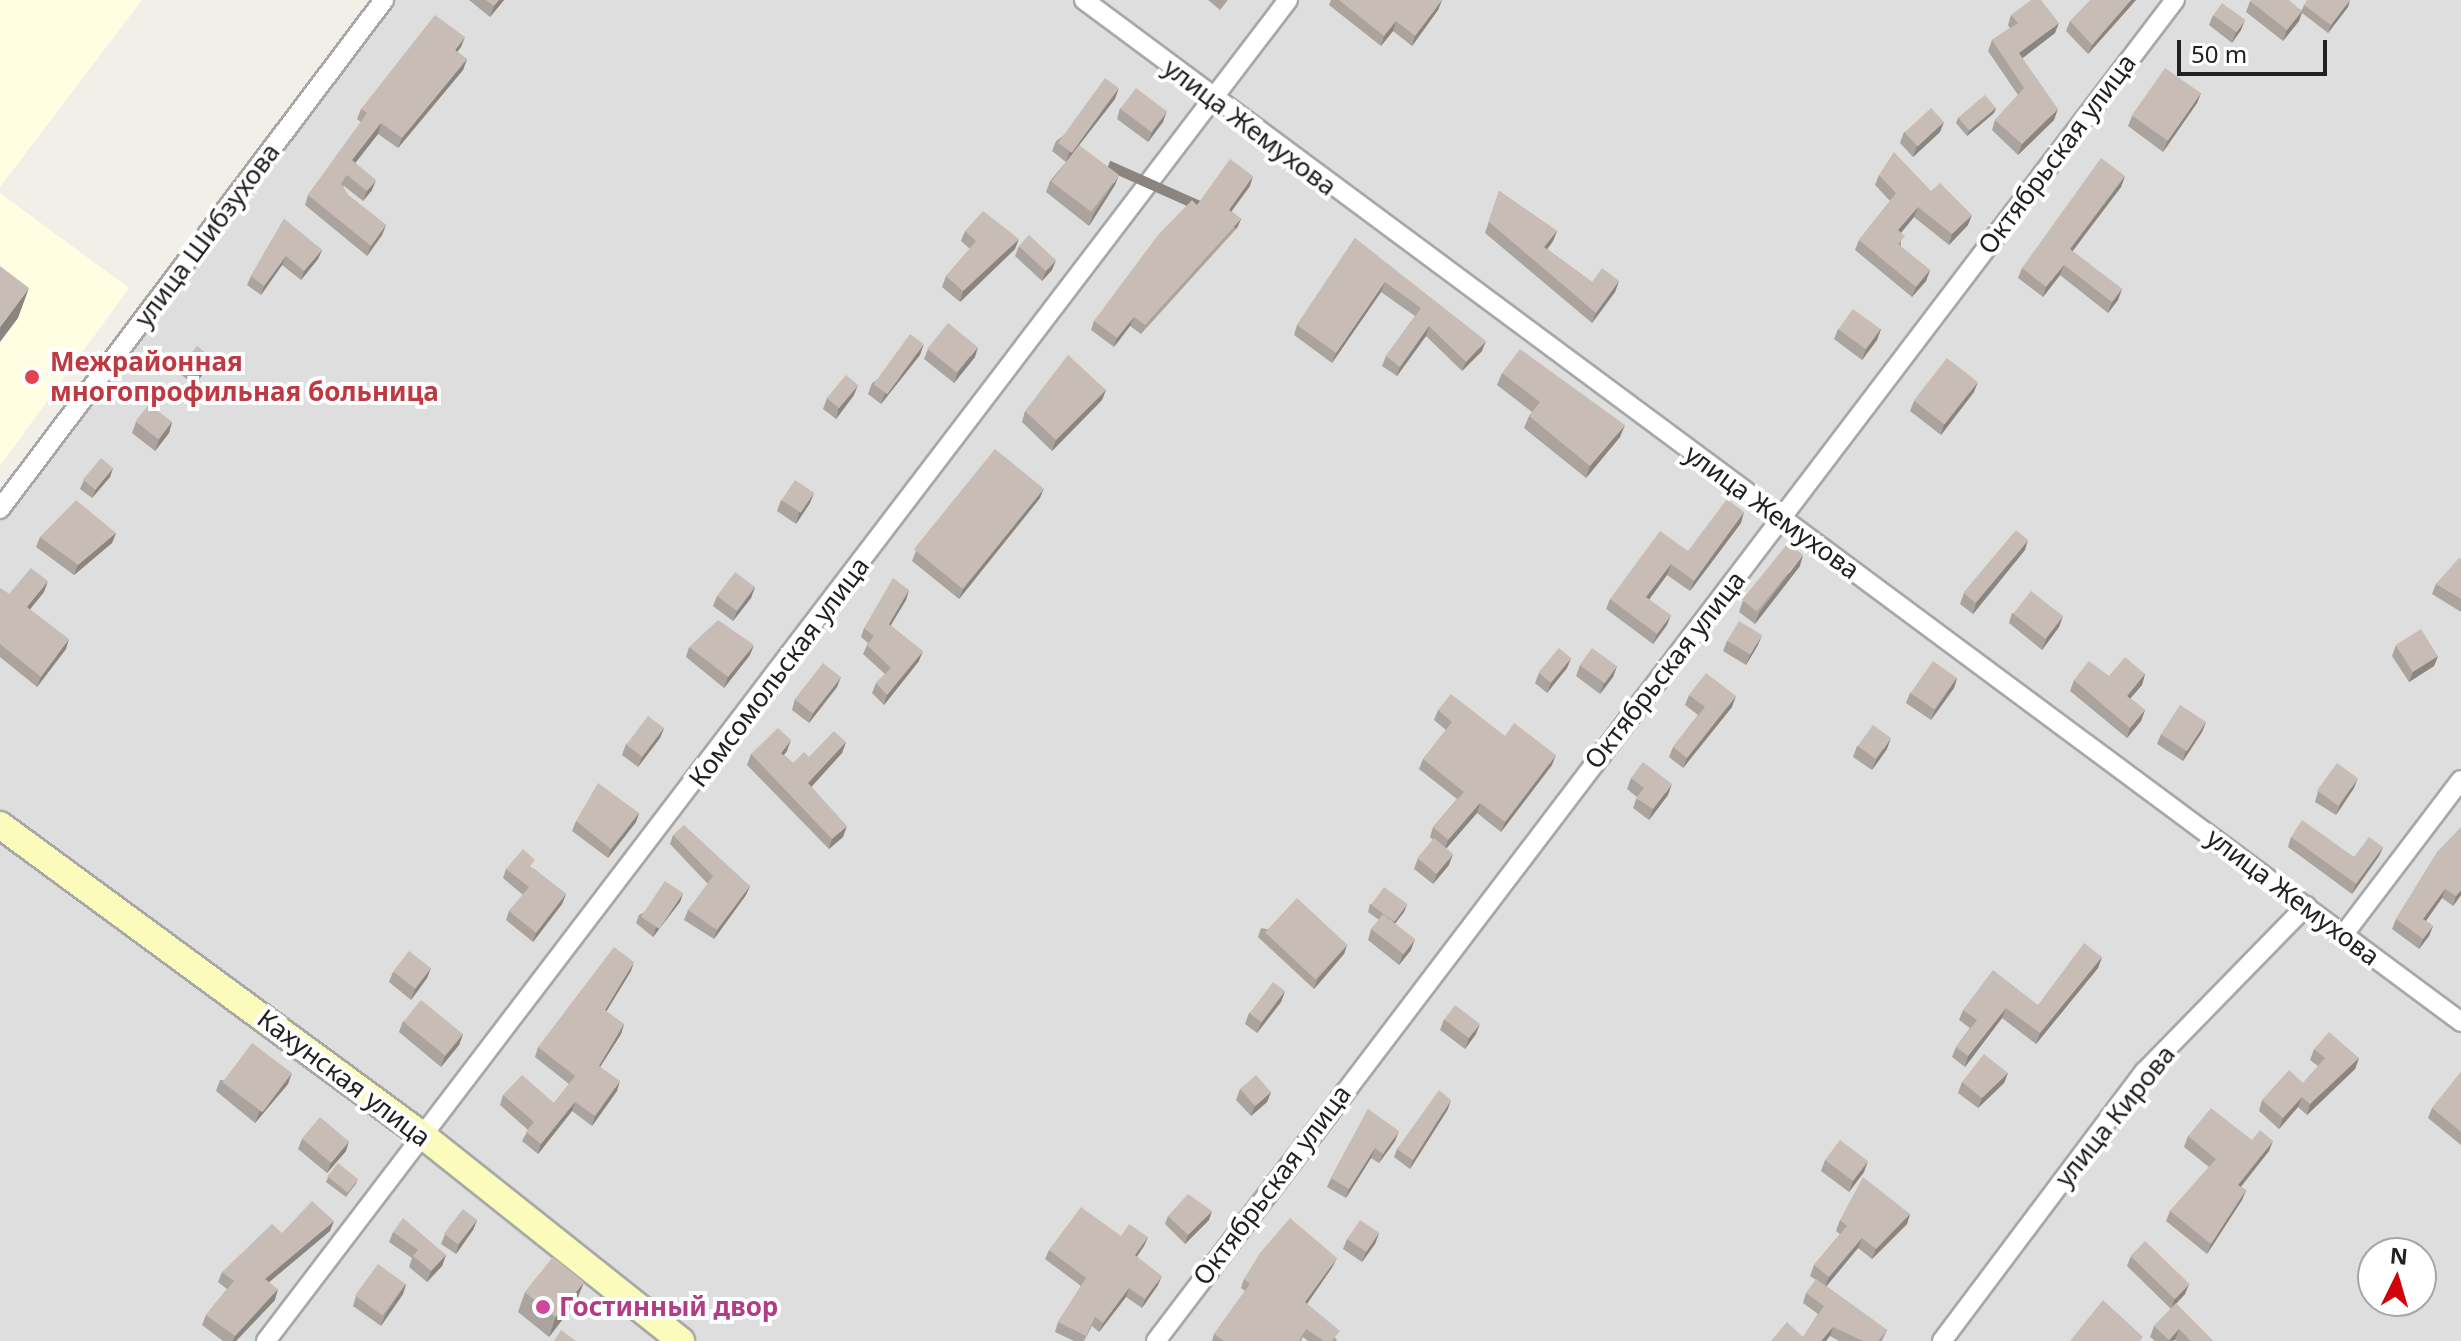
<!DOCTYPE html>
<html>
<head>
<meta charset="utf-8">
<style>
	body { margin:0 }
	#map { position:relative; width:2461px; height:1341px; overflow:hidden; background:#f2eee8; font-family:"Noto Sans",sans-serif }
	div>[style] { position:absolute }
	.residential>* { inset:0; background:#dfdede }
	.education>* { inset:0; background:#fffee3 }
	.roads { filter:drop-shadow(2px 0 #a8a8a8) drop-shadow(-2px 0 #a8a8a8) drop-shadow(0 2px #a8a8a8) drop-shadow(0 -2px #a8a8a8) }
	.street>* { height:18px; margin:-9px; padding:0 9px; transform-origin:9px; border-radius:9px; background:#fff }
	.secondary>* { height:26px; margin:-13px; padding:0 13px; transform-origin:13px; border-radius:13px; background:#fbfbbc }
	.wall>* { inset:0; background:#aba39d }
	.shaded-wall>* { inset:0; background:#8b847f; transform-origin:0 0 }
	.building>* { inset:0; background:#c7bdb6; transform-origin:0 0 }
	.dots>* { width:22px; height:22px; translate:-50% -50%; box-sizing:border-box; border:4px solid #fff; border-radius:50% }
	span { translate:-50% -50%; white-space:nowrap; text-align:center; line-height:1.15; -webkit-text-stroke:8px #fff; paint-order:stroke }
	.street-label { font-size:26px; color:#212121 }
	.health-label { font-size:26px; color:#be3a42; font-weight:700 }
	.left { translate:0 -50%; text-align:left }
	.hotel-label { font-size:26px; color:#b23c85; font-weight:700 }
	.north { position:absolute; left:2357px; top:1237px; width:80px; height:80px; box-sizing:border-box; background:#fff; border:2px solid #a6a6a6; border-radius:50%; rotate:5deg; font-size:22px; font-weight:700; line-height:32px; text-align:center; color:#212121 }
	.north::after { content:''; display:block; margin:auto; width:28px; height:36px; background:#d2000b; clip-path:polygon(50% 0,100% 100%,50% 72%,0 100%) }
	.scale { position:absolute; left:2177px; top:40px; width:150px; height:36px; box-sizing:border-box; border:4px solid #212121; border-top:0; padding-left:10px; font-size:24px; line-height:28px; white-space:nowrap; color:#212121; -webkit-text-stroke:6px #fff; paint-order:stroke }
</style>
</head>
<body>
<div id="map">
	<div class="residential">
		<i style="clip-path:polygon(evenodd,384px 0,2461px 0,2461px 1341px,0 1341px,0 509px,384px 0,2373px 1253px,2421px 1253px,2421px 1301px,2373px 1301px,2373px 1253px)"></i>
	</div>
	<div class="education">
		<i style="clip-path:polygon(0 0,142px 0,0 187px)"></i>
		<i style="clip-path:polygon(0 193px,129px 288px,0 466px)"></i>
	</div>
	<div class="roads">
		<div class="street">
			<i style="left:1084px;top:0;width:1715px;rotate:36.58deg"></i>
			<i style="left:0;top:509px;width:638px;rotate:-52.97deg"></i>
			<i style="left:2344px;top:934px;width:193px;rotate:-52.8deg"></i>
			<i style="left:266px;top:1341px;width:1686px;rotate:-52.69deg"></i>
			<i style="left:1156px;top:1341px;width:1684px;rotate:-52.77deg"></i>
			<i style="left:1942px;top:1341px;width:338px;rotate:-53.1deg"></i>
			<i style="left:2145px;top:1071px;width:231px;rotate:-45.7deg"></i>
		</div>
		<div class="secondary">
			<i style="left:0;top:825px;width:529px;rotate:36.31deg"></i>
			<i style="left:426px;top:1138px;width:326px;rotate:38.5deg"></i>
		</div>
	</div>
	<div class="wall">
		<i style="clip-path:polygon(469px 0,504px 0,490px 17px)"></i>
		<i style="clip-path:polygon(1208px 0,1228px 0,1220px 10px)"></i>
		<i style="clip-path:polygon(1331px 0,1442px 0,1438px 10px,1412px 46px,1393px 31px,1381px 46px,1329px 5px)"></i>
		<i style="clip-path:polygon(2136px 0,2088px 54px,2066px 31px,2070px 21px)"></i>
		<i style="clip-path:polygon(2250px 1px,2302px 10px,2304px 5px,2348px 7px,2328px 33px,2302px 13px,2299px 21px,2283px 41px,2246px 12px)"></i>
		<i style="clip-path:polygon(2011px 15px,2055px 33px,2022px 58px,2054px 120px,2018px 155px,1992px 130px,1995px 120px,2018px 95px,1988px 51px,1992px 40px,2010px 28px,2008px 25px)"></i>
		<i style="clip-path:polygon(2213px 15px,2241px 30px,2232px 43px,2209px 25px)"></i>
		<i style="clip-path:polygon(461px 47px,457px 52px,467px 59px,463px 70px,398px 148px,378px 134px,355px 163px,372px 190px,363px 201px,344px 186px,343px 187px,348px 195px,386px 225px,382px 235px,367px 256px,305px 205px,308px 195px,361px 122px,357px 119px,361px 109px)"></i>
		<i style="clip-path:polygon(2201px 93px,2197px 103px,2163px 152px,2128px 126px,2132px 116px)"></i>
		<i style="clip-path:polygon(1115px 99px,1079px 145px,1115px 185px,1089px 226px,1046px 192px,1050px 181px,1066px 162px,1052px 151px,1056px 141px)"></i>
		<i style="clip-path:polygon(1120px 108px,1163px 122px,1148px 142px,1117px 119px)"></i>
		<i style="clip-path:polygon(1996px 108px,1994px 113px,1967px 136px,1956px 123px,1958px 118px)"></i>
		<i style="clip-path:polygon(1904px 132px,1940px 132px,1913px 157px,1900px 143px)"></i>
		<i style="clip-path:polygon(1879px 175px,1931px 191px,1968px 225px,1949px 245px,1914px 217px,1901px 233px,1901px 247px,1930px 270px,1926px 281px,1912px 297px,1855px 250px,1859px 240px,1890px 201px,1875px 185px)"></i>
		<i style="clip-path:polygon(2125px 176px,2121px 187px,2072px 251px,2122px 289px,2118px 300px,2108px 313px,2060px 275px,2043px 297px,2018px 278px,2022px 268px)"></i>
		<i style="clip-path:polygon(1250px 186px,1231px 211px,1241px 219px,1237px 228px,1141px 334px,1130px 326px,1114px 347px,1091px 330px,1094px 321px,1197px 205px)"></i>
		<i style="clip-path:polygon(1499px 191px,1557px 231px,1553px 241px,1547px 249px,1592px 282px,1619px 281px,1615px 292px,1592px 323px,1485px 233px)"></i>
		<i style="clip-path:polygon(284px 219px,322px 250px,318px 259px,301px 280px,282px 265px,261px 295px,247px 285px,251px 276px)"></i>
		<i style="clip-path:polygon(965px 231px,1015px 249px,960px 302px,942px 287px,946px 276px,970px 249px,961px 241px)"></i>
		<i style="clip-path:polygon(1355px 238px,1482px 351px,1462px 371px,1426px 336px,1397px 376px,1382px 366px,1386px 356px,1415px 316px,1381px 292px,1332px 363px,1294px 335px,1297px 325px)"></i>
		<i style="clip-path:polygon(1019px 246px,1052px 270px,1042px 281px,1015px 256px)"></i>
		<i style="clip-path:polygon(1838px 329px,1881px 329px,1877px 340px,1862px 360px,1834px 339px)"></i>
		<i style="clip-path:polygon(928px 349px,975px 357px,954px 383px,924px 359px)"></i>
		<i style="clip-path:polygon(920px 355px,881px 404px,868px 394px,872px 383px)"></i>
		<i style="clip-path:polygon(211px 357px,207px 368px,195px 385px,180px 374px,184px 364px)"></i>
		<i style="clip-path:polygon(1502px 373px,1620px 437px,1586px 478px,1524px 428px,1529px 416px,1532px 412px,1497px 385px)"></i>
		<i style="clip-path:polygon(1106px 390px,1102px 400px,1052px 451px,1022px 422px,1025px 411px)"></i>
		<i style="clip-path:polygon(1974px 392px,1941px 435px,1910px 411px,1914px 401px)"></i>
		<i style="clip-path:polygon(854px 395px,836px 419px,823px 409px,827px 398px)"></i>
		<i style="clip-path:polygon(136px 422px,172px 422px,169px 433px,155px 451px,132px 433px)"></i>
		<i style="clip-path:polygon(113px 468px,110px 477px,92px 498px,80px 489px,84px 480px)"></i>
		<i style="clip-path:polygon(1040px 498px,959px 599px,912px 561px,916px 551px)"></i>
		<i style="clip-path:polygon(781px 500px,810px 503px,796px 524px,777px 511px)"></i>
		<i style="clip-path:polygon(1741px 523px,1690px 591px,1667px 575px,1649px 599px,1667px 625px,1653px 644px,1606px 609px,1610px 599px,1688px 551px)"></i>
		<i style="clip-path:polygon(116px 533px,112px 543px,74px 575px,36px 547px,40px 537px)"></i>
		<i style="clip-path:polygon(2025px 550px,1973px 614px,1960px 604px,1964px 593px)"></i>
		<i style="clip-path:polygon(2461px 559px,2461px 612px,2432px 594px,2436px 584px)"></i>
		<i style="clip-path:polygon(1800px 566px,1755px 624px,1739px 612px,1743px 601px)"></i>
		<i style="clip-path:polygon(755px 587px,751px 598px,733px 621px,713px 606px,717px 596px)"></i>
		<i style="clip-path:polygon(0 588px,9px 594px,44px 592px,30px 609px,66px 649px,37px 687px,0 657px)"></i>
		<i style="clip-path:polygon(909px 590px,906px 600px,891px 625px,919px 661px,884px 705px,872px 693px,876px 683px,885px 674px,863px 654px,868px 643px,861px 637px,864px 628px)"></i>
		<i style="clip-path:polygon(2012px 613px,2063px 616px,2059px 627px,2042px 650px,2009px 623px)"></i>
		<i style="clip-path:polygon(1727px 641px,1758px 645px,1746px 665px,1723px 651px)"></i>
		<i style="clip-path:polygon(2396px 645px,2438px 656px,2434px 666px,2409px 682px,2392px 656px)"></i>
		<i style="clip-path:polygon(689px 647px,750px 655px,724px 688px,686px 657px)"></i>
		<i style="clip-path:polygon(1571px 658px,1567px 668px,1547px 693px,1535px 683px,1539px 673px)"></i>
		<i style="clip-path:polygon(1580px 665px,1617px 666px,1613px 677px,1600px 694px,1576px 676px)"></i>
		<i style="clip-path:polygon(2145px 674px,2142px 685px,2130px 698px,2145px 710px,2141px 721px,2127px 738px,2070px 691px,2074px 680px,2109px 676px)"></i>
		<i style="clip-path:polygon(1957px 678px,1954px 688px,1931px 720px,1906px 703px,1910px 693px)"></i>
		<i style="clip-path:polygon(837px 687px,809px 723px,792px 710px,795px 699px)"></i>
		<i style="clip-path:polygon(1689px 695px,1732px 707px,1683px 768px,1669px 757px,1673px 747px,1698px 715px,1685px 705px)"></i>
		<i style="clip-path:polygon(1438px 710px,1505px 736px,1552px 765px,1501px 832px,1477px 813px,1446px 848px,1449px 865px,1433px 884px,1414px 869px,1418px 858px,1433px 840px,1430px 837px,1433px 827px,1457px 799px,1419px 769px,1423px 759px,1446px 730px,1434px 720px)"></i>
		<i style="clip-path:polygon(2206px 722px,2202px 732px,2183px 761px,2157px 744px,2161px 734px)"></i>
		<i style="clip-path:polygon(664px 728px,660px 738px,638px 767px,622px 755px,626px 744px)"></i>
		<i style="clip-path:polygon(846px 742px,842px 753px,811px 786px,843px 837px,829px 849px,747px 765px,751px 754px,787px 751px,784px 755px,793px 763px)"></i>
		<i style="clip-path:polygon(1857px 746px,1887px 749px,1872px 770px,1853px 757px)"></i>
		<i style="clip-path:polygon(1631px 778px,1668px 795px,1649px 820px,1633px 808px,1637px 797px,1627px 789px)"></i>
		<i style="clip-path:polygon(2354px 788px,2336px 815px,2315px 802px,2318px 791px)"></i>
		<i style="clip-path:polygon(639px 813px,636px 822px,608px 858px,572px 831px,576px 821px)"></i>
		<i style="clip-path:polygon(673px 835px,750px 886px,746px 895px,714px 939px,684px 920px,688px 910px,708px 884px,670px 844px)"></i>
		<i style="clip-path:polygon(2291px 837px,2354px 857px,2383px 847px,2379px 856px,2352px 894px,2288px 847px)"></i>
		<i style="clip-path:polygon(2438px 851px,2461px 895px,2453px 906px,2442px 898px,2426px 921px,2433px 926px,2429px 936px,2419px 949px,2392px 929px,2396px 919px)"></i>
		<i style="clip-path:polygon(533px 868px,566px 894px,562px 904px,533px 942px,506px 920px,509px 911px,523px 895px,503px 878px,506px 869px)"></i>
		<i style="clip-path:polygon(683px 893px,680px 902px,653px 937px,636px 923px,639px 915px)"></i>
		<i style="clip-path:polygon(1370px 904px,1407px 904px,1404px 912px,1395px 923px,1411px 950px,1399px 965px,1368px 940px,1371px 929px,1379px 920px,1368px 912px)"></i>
		<i style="clip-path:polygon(1261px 928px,1347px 945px,1344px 954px,1314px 989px,1258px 937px)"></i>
		<i style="clip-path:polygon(2102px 957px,2098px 968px,2036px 1044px,2002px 1018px,1965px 1067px,1952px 1057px,1956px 1047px,1970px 1028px,1959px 1020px,1963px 1010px,2038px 1005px)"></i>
		<i style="clip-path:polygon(431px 968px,427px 978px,411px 1000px,389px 982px,393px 972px)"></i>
		<i style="clip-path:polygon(631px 971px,606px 1012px,624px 1024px,621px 1034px,600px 1067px,617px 1091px,592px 1126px,572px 1111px,538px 1154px,522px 1141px,528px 1130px,500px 1105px,503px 1095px,554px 1103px,569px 1084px,535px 1057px,538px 1047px)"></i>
		<i style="clip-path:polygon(1285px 991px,1281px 1002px,1257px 1033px,1245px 1024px,1249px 1013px)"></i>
		<i style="clip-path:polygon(1444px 1019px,1476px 1034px,1465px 1049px,1440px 1030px)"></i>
		<i style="clip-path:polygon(403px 1021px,463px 1034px,459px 1045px,441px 1067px,399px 1032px)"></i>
		<i style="clip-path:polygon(2314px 1049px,2359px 1058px,2355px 1069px,2307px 1115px,2298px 1107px,2279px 1129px,2259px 1111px,2262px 1100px,2303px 1083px,2318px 1066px,2310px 1060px)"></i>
		<i style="clip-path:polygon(2461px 1072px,2461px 1145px,2428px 1118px,2432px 1108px)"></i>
		<i style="clip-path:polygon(2008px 1073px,2004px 1083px,1978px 1108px,1958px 1093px,1962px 1082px)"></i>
		<i style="clip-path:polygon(220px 1080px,288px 1084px,255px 1123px,216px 1091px)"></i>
		<i style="clip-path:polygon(1240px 1089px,1271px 1092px,1267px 1102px,1251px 1116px,1236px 1100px)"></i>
		<i style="clip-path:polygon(1368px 1109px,1395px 1141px,1379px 1163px,1371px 1158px,1346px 1198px,1327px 1187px,1331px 1178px)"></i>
		<i style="clip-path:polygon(1448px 1109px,1410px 1169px,1394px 1157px,1397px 1149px)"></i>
		<i style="clip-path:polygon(2188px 1136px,2252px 1140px,2269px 1151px,2241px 1187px,2246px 1190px,2242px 1200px,2207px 1254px,2166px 1221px,2170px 1211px,2209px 1167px,2184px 1147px)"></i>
		<i style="clip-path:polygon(302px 1139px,346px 1151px,327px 1173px,298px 1149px)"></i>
		<i style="clip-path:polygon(1825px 1160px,1864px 1172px,1849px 1192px,1821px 1171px)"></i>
		<i style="clip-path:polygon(328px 1177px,358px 1179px,356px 1184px,346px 1197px,326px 1182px)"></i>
		<i style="clip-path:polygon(1910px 1214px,1907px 1224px,1872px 1259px,1858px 1248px,1826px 1286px,1887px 1330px,1882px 1341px,1839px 1341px,1830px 1336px,1803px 1337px,1818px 1314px,1803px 1303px,1806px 1293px,1816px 1280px,1810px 1276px,1814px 1265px,1840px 1234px,1836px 1231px,1840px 1220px)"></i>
		<i style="clip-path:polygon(1168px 1216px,1209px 1220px,1185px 1244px,1165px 1224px)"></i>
		<i style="clip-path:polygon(477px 1220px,473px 1230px,456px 1254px,441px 1244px,445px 1234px)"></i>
		<i style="clip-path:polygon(330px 1231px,269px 1282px,275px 1300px,236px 1341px,223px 1341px,202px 1325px,206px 1315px,227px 1289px,218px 1282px,222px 1272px,282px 1233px)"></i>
		<i style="clip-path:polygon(393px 1232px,446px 1255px,442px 1266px,427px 1282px,409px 1267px,412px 1258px,389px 1242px)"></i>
		<i style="clip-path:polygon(1379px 1233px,1375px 1244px,1362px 1262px,1343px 1249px,1347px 1239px)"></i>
		<i style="clip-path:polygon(1121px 1236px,1148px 1237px,1144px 1246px,1137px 1256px,1158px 1285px,1142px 1308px,1126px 1297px,1099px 1332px,1092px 1326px,1084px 1341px,1074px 1341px,1055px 1332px,1058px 1322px,1081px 1286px,1045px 1259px,1049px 1250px)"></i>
		<i style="clip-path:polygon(2131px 1256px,2189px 1284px,2185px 1294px,2176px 1304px,2213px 1341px,2177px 1341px,2175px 1340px,2174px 1341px,2155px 1341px,2150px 1337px,2154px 1326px,2171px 1309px,2127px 1266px)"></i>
		<i style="clip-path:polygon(1333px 1266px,1307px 1304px,1337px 1340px,1336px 1341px,1308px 1341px,1303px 1337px,1301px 1341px,1212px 1341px,1214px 1334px,1245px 1291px,1241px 1288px,1244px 1279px)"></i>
		<i style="clip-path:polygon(584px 1282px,576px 1302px,549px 1337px,518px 1312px,525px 1292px)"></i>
		<i style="clip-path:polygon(406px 1284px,403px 1294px,381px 1326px,353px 1306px,356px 1296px)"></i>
	</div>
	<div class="shaded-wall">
		<i style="clip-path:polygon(499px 0,504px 0,490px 17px,494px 6px)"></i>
		<i style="clip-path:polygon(1442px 0,1438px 10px,1412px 46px,1415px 36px)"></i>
		<i style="clip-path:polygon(2131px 0,2136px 0,2088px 54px,2092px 45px)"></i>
		<i style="clip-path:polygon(2350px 0,2348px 7px,2328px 33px,2331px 25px)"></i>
		<i style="clip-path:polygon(2302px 11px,2299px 21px,2283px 41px,2287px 30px)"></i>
		<i style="clip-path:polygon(2245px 20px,2241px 30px,2232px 43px,2236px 32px)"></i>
		<i style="clip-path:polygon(1396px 21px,1393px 31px,1381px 46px,1384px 36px)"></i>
		<i style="clip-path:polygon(2059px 23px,2055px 33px,2015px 64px,2019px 53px)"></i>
		<i style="clip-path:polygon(465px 37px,461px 47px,451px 60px,455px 50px)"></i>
		<i style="clip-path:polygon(467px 59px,463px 70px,398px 148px,402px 138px)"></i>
		<i style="clip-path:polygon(1119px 88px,1115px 99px,1066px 162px,1070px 151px)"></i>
		<i style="clip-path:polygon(2201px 93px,2197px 103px,2163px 152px,2167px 142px)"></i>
		<i style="clip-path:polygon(1996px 108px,1994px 113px,1967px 136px,1969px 131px)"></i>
		<i style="clip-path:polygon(2058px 109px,2054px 120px,2018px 155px,2022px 144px)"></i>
		<i style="clip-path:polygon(1167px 111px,1163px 122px,1148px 142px,1152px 132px)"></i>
		<i style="clip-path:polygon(1944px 122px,1940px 132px,1913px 157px,1917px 146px)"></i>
		<i style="clip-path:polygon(381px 123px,378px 134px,349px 171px,352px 160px)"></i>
		<i style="clip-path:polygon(1119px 175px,1115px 185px,1089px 226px,1093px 215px)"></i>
		<i style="clip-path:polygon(1253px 176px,1250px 186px,1226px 219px,1229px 210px)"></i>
		<i style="clip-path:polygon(2125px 176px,2121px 187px,2066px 260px,2070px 249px)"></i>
		<i style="clip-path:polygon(376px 180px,372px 190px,363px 201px,367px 191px)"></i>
		<i style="clip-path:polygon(1918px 207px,1914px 217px,1894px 241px,1898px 230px)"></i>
		<i style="clip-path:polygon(1972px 215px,1968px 225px,1949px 245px,1952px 234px)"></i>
		<i style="left:1241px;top:219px;width:10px;height:143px;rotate:114deg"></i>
		<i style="clip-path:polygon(386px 225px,382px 235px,367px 256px,371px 246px)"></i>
		<i style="clip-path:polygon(1557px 231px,1553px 241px,1541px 258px,1544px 247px)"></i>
		<i style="clip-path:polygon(1019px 239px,1015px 249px,960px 302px,963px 291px)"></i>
		<i style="clip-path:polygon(322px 250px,318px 259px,301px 280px,304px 271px)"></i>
		<i style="clip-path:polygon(286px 256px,282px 265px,261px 295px,264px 286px)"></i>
		<i style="clip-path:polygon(1056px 260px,1052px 270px,1042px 281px,1046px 271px)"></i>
		<i style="clip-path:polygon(2064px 265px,2060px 275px,2043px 297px,2046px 287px)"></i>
		<i style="clip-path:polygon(1930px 270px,1926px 281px,1912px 297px,1916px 287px)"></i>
		<i style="clip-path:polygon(1619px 281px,1615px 292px,1592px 323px,1596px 313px)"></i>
		<i style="clip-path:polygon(1385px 282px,1381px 292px,1332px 363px,1336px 353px)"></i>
		<i style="clip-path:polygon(29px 288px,18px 318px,0 342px,0 327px)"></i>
		<i style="clip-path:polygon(2122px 289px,2118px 300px,2108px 313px,2112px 302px)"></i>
		<i style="clip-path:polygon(1134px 317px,1130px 326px,1114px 347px,1117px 338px)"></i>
		<i style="clip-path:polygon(1429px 326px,1426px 336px,1397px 376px,1400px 367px)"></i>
		<i style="clip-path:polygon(1881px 329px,1877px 340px,1862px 360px,1866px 349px)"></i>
		<i style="clip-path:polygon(1486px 341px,1482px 351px,1462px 371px,1466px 362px)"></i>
		<i style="clip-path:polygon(924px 344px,920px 355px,881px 404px,885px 394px)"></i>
		<i style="clip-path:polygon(978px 347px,975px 357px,954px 383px,958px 372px)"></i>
		<i style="clip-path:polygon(211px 357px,207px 368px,195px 385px,198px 375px)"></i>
		<i style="clip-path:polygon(1978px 382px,1974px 392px,1941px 435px,1944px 424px)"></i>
		<i style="clip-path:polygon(858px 385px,854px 395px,836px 419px,839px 408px)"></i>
		<i style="clip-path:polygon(1106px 390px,1102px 400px,1052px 451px,1056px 440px)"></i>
		<i style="clip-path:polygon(172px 422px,169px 433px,155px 451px,159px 440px)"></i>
		<i style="clip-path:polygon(1625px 425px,1620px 437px,1586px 478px,1590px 466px)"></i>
		<i style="clip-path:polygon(113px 468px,110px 477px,92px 498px,96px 489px)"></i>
		<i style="clip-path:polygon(1044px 488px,1040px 498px,959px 599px,963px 589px)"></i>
		<i style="clip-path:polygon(814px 493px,810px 503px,796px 524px,799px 513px)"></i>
		<i style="clip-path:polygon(1744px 512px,1741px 523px,1690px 591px,1694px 581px)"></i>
		<i style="clip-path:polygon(116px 533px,112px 543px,74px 575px,78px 565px)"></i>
		<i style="clip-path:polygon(2028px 540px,2025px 550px,1973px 614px,1976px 603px)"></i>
		<i style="clip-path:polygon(1803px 555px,1800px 566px,1755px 624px,1759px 613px)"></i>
		<i style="clip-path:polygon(1671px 564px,1667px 575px,1643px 608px,1646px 597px)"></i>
		<i style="clip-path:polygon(48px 581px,44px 592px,23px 618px,27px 607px)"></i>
		<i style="clip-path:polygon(755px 587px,751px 598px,733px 621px,737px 611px)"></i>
		<i style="clip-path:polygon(909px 590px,906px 600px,886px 633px,889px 624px)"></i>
		<i style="clip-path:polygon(1671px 615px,1667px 625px,1653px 644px,1657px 634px)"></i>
		<i style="clip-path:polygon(2063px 616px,2059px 627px,2042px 650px,2046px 639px)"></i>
		<i style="clip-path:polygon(1762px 635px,1758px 645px,1746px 665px,1750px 655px)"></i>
		<i style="clip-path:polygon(69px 639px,66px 649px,37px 687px,41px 677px)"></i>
		<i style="clip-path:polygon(754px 645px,750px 655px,724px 688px,728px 677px)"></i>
		<i style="clip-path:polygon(923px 651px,919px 661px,884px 705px,887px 695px)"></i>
		<i style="clip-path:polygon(2438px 656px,2434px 666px,2409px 682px,2413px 672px)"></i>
		<i style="clip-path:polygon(1571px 658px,1567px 668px,1547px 693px,1551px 683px)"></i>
		<i style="clip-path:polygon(1617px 666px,1613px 677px,1600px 694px,1604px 683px)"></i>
		<i style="clip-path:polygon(2145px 674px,2142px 685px,2124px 706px,2127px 696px)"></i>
		<i style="clip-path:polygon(841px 677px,837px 687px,809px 723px,813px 713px)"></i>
		<i style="clip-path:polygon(1957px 678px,1954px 688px,1931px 720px,1935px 710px)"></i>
		<i style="clip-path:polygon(1736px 696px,1732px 707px,1683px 768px,1687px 758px)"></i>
		<i style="clip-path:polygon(2145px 710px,2141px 721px,2127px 738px,2130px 728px)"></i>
		<i style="clip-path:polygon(2206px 722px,2202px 732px,2183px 761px,2186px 750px)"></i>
		<i style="clip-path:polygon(664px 728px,660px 738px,638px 767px,642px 757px)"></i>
		<i style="clip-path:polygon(1891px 738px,1887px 749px,1872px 770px,1876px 760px)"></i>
		<i style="clip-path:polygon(791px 740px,787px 751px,777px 763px,781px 753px)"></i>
		<i style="clip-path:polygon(846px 742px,842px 753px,805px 794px,808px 783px)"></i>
		<i style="clip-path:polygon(1556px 755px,1552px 765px,1501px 832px,1505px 822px)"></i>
		<i style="clip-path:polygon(2358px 778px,2354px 788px,2336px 815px,2340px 805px)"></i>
		<i style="clip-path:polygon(1672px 784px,1668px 795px,1649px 820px,1653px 809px)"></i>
		<i style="clip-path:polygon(1480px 803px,1477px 813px,1445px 850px,1448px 840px)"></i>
		<i style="clip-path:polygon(639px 813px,636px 822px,608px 858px,611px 849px)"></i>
		<i style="clip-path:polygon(847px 826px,843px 837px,829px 849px,832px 839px)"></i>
		<i style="clip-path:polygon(2383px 847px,2379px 856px,2352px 894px,2356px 884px)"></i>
		<i style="clip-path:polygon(1453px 854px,1449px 865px,1433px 884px,1437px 874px)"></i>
		<i style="clip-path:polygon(750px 886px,746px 895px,714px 939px,717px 930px)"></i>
		<i style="clip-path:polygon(2445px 889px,2442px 898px,2420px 929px,2423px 919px)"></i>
		<i style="clip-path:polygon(2461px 890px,2461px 895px,2453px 906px,2456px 896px)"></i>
		<i style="clip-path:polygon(683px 893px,680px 902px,653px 937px,656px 928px)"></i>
		<i style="clip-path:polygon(566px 894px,562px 904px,533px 942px,536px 933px)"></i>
		<i style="clip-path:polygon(1407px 904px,1404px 912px,1391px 929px,1394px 921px)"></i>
		<i style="clip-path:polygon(2433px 926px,2429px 936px,2419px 949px,2423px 939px)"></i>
		<i style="clip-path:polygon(1415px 939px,1411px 950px,1399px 965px,1403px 954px)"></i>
		<i style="clip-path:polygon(1347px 945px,1344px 954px,1314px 989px,1317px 980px)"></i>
		<i style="clip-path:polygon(2102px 957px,2098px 968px,2036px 1044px,2040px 1033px)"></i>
		<i style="clip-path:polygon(634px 962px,631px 971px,601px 1020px,605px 1010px)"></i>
		<i style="clip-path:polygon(431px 968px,427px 978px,411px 1000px,415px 989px)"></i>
		<i style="clip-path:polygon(1285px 991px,1281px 1002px,1257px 1033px,1261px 1023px)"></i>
		<i style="clip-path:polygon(2006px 1008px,2002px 1018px,1965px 1067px,1968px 1056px)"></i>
		<i style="clip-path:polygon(624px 1024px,621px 1034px,595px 1075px,599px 1066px)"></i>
		<i style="clip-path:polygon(1480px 1024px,1476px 1034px,1465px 1049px,1469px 1038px)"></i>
		<i style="clip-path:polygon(463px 1034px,459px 1045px,441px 1067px,445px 1056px)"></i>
		<i style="clip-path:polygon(2359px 1058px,2355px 1069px,2307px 1115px,2310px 1104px)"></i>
		<i style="clip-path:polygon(292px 1073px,288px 1084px,255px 1123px,259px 1113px)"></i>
		<i style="clip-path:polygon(2008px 1073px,2004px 1083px,1978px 1108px,1982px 1098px)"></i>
		<i style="clip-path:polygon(620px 1081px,617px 1091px,592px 1126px,595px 1116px)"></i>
		<i style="clip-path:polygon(1271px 1092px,1267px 1102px,1251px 1116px,1255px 1106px)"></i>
		<i style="clip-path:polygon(2302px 1097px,2298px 1107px,2279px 1129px,2283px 1118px)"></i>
		<i style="clip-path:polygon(1451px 1100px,1448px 1109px,1410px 1169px,1413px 1160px)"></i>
		<i style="clip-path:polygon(575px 1102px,572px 1111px,538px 1154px,541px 1144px)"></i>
		<i style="clip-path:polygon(1399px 1131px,1395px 1141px,1379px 1163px,1383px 1154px)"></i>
		<i style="clip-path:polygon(349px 1141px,346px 1151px,327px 1173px,331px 1163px)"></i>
		<i style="clip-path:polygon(2273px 1141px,2269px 1151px,2234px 1195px,2238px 1185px)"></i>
		<i style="clip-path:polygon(1375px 1148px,1371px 1158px,1346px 1198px,1349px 1189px)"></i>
		<i style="clip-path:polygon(1868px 1161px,1864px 1172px,1849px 1192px,1853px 1181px)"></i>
		<i style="clip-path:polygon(2246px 1190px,2242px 1200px,2207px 1254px,2211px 1244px)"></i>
		<i style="clip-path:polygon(1212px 1211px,1209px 1220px,1185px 1244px,1188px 1235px)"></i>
		<i style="clip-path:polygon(1910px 1214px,1907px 1224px,1872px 1259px,1876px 1249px)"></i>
		<i style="clip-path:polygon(477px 1220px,473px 1230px,456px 1254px,459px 1244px)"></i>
		<i style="clip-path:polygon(334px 1221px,330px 1231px,261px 1289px,265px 1279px)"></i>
		<i style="clip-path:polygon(1379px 1233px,1375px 1244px,1362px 1262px,1366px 1252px)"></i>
		<i style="clip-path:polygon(1148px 1237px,1144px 1246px,1132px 1264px,1135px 1255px)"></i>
		<i style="clip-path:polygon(1862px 1238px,1858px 1248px,1825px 1288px,1829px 1277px)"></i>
		<i style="clip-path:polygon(446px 1255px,442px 1266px,427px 1282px,431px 1271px)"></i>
		<i style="clip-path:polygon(1337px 1258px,1333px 1266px,1302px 1311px,1305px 1302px)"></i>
		<i style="clip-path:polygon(1162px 1276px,1158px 1285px,1142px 1308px,1145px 1299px)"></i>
		<i style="clip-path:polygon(584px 1282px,576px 1302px,549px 1337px,556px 1316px)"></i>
		<i style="clip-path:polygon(406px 1284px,403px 1294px,381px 1326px,385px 1315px)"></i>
		<i style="clip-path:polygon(2189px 1284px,2185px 1294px,2171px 1309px,2175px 1298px)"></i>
		<i style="clip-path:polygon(1129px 1288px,1126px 1297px,1099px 1332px,1103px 1323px)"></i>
		<i style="clip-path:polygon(278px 1289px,275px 1300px,236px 1341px,233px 1341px,235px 1336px)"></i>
		<i style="clip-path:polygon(1833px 1327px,1830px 1336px,1826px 1341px,1821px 1341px)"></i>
		<i style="clip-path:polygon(2179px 1329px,2175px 1340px,2169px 1341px)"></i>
	</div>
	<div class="building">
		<i style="clip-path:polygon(486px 0,499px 0,494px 6px)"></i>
		<i style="clip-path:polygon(1339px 0,1442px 0,1415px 36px,1396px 21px,1384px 36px)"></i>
		<i style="clip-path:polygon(2031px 0,2041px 0,2059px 23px,2019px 53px,2058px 109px,2022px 144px,1995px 120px,2024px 88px,1992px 40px,2018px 23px,2011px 15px)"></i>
		<i style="clip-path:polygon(2090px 0,2131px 0,2092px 45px,2070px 21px)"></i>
		<i style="clip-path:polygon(2251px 0,2289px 0,2302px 11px,2287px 30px,2250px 1px)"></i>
		<i style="clip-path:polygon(2307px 0,2350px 0,2331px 25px,2304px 5px)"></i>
		<i style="left:2222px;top:3px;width:29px;height:15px;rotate:36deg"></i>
		<i style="clip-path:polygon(435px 15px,465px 37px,455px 50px,467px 59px,402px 138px,381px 123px,352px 160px,376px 180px,367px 191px,347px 175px,341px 183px,348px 195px,386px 225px,371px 246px,308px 195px,367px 113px,361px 109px)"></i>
		<i style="left:2165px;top:68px;width:44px;height:58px;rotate:35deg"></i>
		<i style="left:1105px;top:78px;width:17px;height:80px;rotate:36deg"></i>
		<i style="left:1136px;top:88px;width:39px;height:26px;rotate:37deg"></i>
		<i style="left:1985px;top:95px;width:17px;height:35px;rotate:50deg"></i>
		<i style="left:1931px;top:108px;width:19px;height:36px;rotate:47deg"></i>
		<i style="left:1079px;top:145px;width:50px;height:46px;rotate:37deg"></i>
		<i style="clip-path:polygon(1894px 152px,1931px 191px,1940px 183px,1972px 215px,1952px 234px,1918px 207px,1898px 230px,1905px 236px,1898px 244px,1930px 270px,1916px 287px,1859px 240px,1896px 193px,1879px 175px)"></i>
		<i style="clip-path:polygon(2101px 158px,2125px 176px,2070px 249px,2122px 289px,2112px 302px,2064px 265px,2046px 287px,2022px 268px)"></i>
		<i style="clip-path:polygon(1230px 159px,1253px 176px,1229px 210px,1241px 219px,1145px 325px,1134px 317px,1117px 338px,1094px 321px,1158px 235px,1192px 200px,1197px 205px)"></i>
		<i style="clip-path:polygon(1499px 191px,1557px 231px,1544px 247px,1592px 282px,1602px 268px,1619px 281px,1596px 313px,1489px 222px)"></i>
		<i style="clip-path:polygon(983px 211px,1019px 239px,963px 291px,946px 276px,976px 241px,965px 231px)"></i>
		<i style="clip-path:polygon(284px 219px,322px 250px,304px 271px,286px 256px,264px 286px,251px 276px)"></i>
		<i style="left:1029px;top:235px;width:37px;height:15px;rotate:43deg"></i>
		<i style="clip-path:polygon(1355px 238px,1486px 341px,1466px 362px,1429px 326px,1400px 367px,1386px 356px,1421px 308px,1385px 282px,1336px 353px,1297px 325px)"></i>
		<i style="clip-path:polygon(0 266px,29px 288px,0 327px)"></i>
		<i style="left:1853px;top:309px;width:34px;height:25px;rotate:36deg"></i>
		<i style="left:948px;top:323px;width:38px;height:33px;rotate:39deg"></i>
		<i style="left:910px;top:334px;width:17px;height:62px;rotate:36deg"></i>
		<i style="left:197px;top:346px;width:18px;height:22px;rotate:38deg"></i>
		<i style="clip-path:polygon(1520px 349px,1625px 425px,1590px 466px,1529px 416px,1540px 402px,1502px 373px)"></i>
		<i style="clip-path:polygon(1068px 355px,1106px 390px,1056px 440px,1025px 411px)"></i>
		<i style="left:1947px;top:358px;width:39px;height:54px;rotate:38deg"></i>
		<i style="left:846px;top:375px;width:16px;height:30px;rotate:40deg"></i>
		<i style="left:149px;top:404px;width:29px;height:22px;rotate:38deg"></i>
		<i style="left:995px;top:449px;width:63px;height:129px;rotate:39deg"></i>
		<i style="left:101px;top:458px;width:16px;height:28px;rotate:40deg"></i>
		<i style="left:795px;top:480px;width:23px;height:24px;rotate:34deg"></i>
		<i style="clip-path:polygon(1727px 499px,1744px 512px,1694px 581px,1671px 564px,1646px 597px,1671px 615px,1657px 634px,1610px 599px,1660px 531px,1688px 551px)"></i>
		<i style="clip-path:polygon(76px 500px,116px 533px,78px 565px,40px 537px)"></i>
		<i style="left:2016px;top:530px;width:16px;height:82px;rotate:40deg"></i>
		<i style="left:1788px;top:543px;width:19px;height:73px;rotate:39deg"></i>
		<i style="clip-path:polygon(2459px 558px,2461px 559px,2461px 599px,2436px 584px)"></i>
		<i style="clip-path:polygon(31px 568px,48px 581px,27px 607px,69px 639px,41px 677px,0 644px,0 588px,9px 594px)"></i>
		<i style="left:735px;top:572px;width:25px;height:30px;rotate:37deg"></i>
		<i style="clip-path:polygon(893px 578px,909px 590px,889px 624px,923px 651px,887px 695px,876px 683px,891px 668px,867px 645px,874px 636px,864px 628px)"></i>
		<i style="left:2031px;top:591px;width:41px;height:29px;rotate:38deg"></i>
		<i style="clip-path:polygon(718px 620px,754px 645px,728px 677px,689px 647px)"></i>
		<i style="left:1739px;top:621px;width:27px;height:23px;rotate:31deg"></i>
		<i style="left:2421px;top:629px;width:32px;height:30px;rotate:58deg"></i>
		<i style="left:1559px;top:648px;width:16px;height:32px;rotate:40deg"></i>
		<i style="left:1592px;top:648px;width:31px;height:21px;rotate:36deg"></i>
		<i style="clip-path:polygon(2125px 657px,2145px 674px,2127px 696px,2145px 710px,2130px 728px,2074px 680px,2089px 661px,2109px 676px)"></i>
		<i style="left:1933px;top:661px;width:29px;height:39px;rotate:35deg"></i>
		<i style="left:823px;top:663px;width:23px;height:46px;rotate:38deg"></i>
		<i style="clip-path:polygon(1706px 673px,1736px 696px,1687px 758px,1673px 747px,1705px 707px,1689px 695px)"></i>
		<i style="clip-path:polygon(1451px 694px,1505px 736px,1514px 723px,1556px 755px,1505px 822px,1480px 803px,1448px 840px,1433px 827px,1464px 792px,1423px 759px,1452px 722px,1438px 710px)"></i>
		<i style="left:2180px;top:705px;width:31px;height:35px;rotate:33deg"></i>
		<i style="left:648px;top:716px;width:20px;height:36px;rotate:37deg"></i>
		<i style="left:1873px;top:725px;width:22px;height:26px;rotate:36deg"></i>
		<i style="clip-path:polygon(778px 728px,791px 740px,781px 753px,793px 763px,804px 752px,809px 757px,834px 731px,846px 742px,808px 783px,847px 826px,832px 839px,751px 754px)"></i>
		<i style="clip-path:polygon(1643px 762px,1672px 784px,1653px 809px,1636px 798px,1644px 788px,1631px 778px)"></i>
		<i style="left:2337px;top:763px;width:26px;height:34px;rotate:36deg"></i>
		<i style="clip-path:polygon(598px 783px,639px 813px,611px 849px,576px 821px)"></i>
		<i style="clip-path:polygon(2302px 820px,2354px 857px,2369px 837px,2383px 847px,2356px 884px,2291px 837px)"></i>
		<i style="clip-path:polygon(684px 825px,750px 886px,717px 930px,688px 910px,713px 876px,673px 835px)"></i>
		<i style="clip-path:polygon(2461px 827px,2461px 890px,2456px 896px,2445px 889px,2423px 919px,2433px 926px,2423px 939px,2396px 919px,2438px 851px)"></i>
		<i style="left:1434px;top:838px;width:25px;height:26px;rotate:40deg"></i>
		<i style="clip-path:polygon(523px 849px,535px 860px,530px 866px,566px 894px,536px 933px,509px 911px,529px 887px,506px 869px)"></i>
		<i style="left:665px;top:881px;width:22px;height:43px;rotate:34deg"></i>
		<i style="left:1384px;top:887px;width:29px;height:22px;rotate:36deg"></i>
		<i style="left:1297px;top:898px;width:69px;height:47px;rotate:43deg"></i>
		<i style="left:1383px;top:914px;width:41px;height:19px;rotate:38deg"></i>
		<i style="clip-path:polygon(2084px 943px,2102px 957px,2040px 1033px,2006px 1008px,1968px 1056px,1956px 1047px,1977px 1020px,1963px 1010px,1993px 970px,2038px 1005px)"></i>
		<i style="clip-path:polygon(614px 947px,634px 962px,605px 1010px,624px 1024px,599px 1066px,620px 1081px,595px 1116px,575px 1102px,541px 1144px,526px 1132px,534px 1122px,503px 1095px,522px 1075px,554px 1103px,575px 1076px,538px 1047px)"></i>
		<i style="left:409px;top:951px;width:28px;height:26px;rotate:38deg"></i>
		<i style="left:1273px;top:982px;width:15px;height:39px;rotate:37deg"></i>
		<i style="left:421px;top:1000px;width:54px;height:28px;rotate:39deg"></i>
		<i style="left:1455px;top:1005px;width:31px;height:18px;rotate:37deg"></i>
		<i style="clip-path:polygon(2329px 1032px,2359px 1058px,2310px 1104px,2302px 1097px,2283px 1118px,2262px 1100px,2289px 1070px,2303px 1083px,2325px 1058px,2314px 1049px)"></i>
		<i style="left:252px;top:1043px;width:50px;height:49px;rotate:37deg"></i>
		<i style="clip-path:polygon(1984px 1054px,2008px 1073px,1982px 1098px,1962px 1082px)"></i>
		<i style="clip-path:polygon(2461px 1072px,2461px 1132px,2432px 1108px)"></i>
		<i style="left:1256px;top:1075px;width:23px;height:21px;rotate:49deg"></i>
		<i style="clip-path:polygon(1439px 1090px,1451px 1100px,1413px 1160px,1397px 1149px)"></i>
		<i style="clip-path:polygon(2211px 1108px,2252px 1140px,2260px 1130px,2273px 1141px,2238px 1185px,2246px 1190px,2211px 1244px,2170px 1211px,2216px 1159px,2188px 1136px)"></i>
		<i style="clip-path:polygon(1368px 1109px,1399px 1131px,1383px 1154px,1375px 1148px,1349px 1189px,1331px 1178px)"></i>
		<i style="left:320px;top:1117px;width:38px;height:28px;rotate:40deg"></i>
		<i style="left:1840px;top:1140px;width:35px;height:25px;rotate:37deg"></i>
		<i style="left:338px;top:1163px;width:26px;height:17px;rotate:39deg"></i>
		<i style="clip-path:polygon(1863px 1177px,1910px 1214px,1876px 1249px,1862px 1238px,1829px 1277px,1814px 1265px,1847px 1226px,1840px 1220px)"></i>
		<i style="clip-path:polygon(1188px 1194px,1212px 1211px,1188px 1235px,1168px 1216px)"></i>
		<i style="clip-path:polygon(312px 1201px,334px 1221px,265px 1279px,278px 1289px,235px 1336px,206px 1315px,234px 1281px,222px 1272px,272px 1224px,282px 1233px)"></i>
		<i style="clip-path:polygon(1081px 1207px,1121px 1236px,1129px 1224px,1148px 1237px,1135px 1255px,1162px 1276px,1145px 1299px,1129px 1288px,1103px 1323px,1095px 1317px,1086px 1336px,1058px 1322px,1086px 1278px,1049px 1250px)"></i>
		<i style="left:463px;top:1209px;width:18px;height:31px;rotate:38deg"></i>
		<i style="clip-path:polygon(403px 1218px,446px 1255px,431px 1271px,413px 1256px,418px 1250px,393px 1232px)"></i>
		<i style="clip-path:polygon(1290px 1218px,1337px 1258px,1305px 1302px,1340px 1331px,1332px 1341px,1324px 1341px,1306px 1329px,1299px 1341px,1224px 1341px,1214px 1334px,1250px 1284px,1244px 1279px,1260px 1253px)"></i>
		<i style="left:1360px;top:1220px;width:23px;height:23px;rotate:34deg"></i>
		<i style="left:2145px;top:1241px;width:62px;height:21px;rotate:44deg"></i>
		<i style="left:553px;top:1257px;width:40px;height:45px;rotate:39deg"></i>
		<i style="left:378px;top:1264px;width:34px;height:39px;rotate:36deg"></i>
		<i style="clip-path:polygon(1816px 1279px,1887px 1330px,1878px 1341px,1863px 1341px,1833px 1327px,1821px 1341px,1771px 1341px,1787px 1322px,1803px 1337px,1824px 1306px,1806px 1293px)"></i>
		<i style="clip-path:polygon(2103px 1300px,2143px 1337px,2140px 1341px,2070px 1341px)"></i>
		<i style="clip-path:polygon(2176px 1303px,2213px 1341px,2191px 1341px,2179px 1329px,2169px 1340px,2154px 1326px)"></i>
		<i style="clip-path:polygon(561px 1330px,576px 1341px,554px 1341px)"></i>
	</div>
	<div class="dots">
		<i style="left:32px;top:377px;background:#e0444e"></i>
		<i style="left:543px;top:1307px;background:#d1479c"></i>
	</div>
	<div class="street-label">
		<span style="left:1250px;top:127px;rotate:37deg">улица Жемухова</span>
		<span style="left:2057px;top:154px;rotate:-53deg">Октябрьская улица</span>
		<span style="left:207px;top:235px;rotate:-53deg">улица Шибзухова</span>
		<span style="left:1772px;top:512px;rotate:36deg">улица Жемухова</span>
		<span style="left:1665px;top:670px;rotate:-52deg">Октябрьская улица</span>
		<span style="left:779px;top:672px;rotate:-53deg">Комсомольская улица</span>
		<span style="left:2293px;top:897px;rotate:37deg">улица Жемухова</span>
		<span style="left:344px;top:1078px;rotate:37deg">Кахунская улица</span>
		<span style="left:2115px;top:1116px;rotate:-51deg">улица Кирова</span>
		<span style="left:1272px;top:1185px;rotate:-53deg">Октябрьская улица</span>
	</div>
	<div class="health-label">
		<span class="left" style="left:50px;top:377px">Межрайонная<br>многопрофильная больница</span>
	</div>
	<div class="hotel-label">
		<span class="left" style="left:559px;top:1307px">Гостинный двор</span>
	</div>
	<div class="north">N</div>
	<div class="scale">50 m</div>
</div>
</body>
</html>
